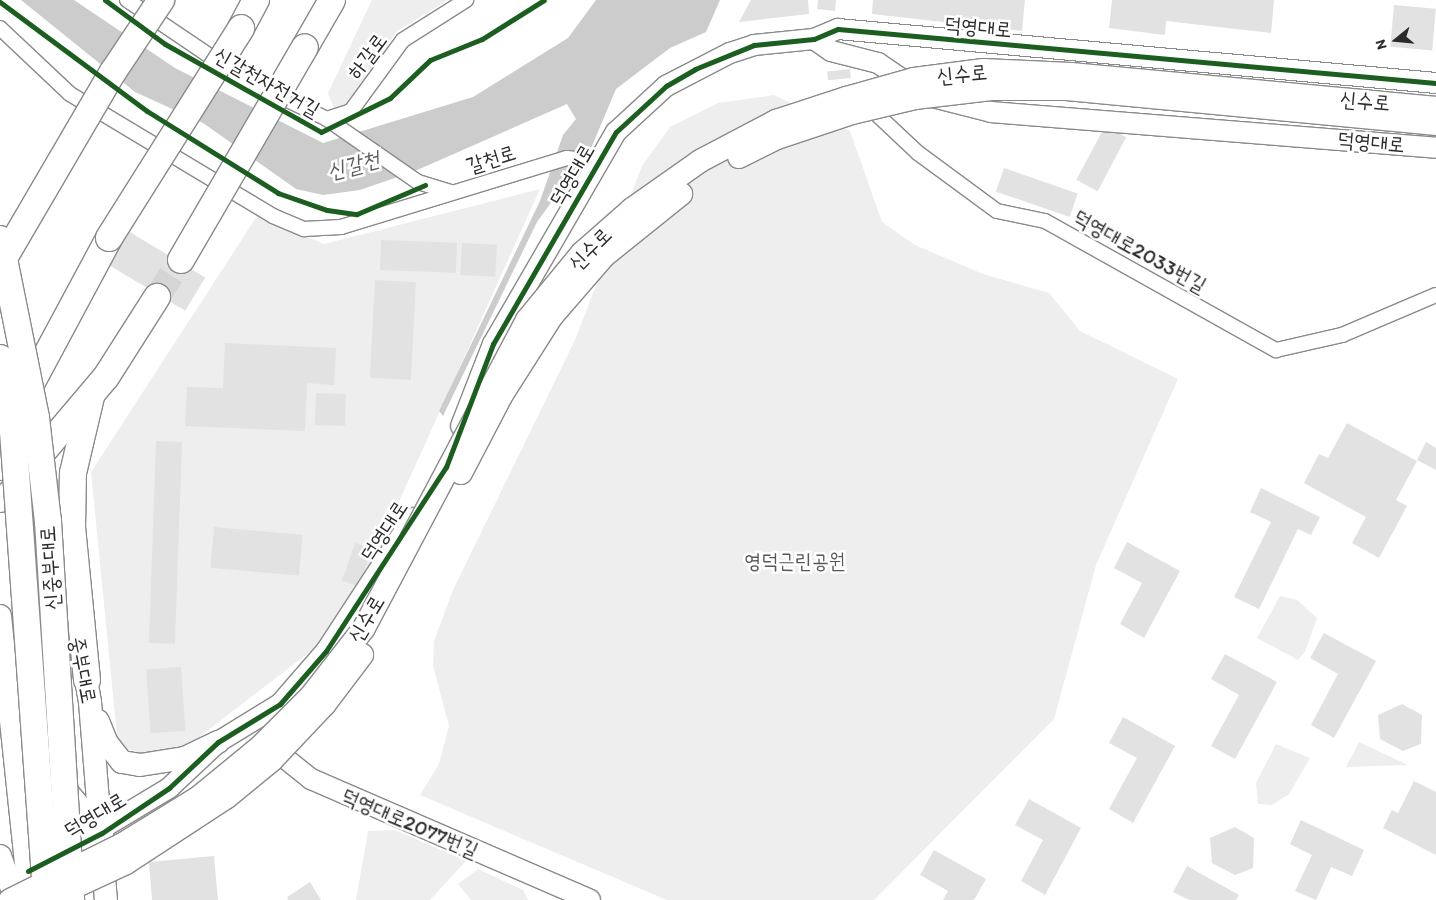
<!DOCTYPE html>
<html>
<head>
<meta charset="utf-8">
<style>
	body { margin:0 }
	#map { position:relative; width:1436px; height:900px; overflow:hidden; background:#fff; font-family:Itim,"Poor Story",sans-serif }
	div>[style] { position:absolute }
	.built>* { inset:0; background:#eee }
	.water>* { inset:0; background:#ccc }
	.building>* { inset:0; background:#e2e2e2; transform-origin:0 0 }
	.highway-tunnel>* { height:26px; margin-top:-13px; transform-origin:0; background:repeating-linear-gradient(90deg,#d5d5d5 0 26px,transparent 0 39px) }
	.roads { filter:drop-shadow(1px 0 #8a8a8a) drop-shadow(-1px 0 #8a8a8a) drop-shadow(0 1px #8a8a8a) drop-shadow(0 -1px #8a8a8a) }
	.street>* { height:14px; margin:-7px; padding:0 7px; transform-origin:7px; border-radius:7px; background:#fff }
	.secondary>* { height:20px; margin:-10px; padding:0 10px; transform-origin:10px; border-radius:10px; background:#fff }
	.primary>* { height:22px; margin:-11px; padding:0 11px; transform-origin:11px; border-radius:11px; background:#fff }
	.highway>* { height:26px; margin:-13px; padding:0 13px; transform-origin:13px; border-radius:13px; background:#fff }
	.bridges { filter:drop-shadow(1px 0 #8a8a8a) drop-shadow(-1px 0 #8a8a8a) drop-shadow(0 1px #8a8a8a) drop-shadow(0 -1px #8a8a8a) }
	.primary-bridge>* { height:22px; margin:-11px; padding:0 11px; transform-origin:11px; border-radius:11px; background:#fff }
	.highway-bridge>* { height:26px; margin:-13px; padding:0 13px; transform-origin:13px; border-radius:13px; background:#fff }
	.cycleway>* { height:5px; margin:-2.5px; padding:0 2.5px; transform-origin:2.5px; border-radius:2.5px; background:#1b5e20 }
	span { translate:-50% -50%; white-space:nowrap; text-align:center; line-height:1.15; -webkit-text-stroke:5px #fff; paint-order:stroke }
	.street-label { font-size:21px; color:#2b2b2b }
	.park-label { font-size:21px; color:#585858 }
	.water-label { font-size:22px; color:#5c5c5c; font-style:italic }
	.north { position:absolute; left:1371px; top:15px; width:50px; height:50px; -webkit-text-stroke:4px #fff; paint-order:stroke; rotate:253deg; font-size:14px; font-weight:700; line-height:20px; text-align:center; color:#2b2b2b }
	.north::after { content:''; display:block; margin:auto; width:18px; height:22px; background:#2b2b2b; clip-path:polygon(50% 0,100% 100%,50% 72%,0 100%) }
</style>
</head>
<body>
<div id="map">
	<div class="built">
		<i style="clip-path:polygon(372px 0,448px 0,396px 32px,352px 108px,334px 109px,328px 93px)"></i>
		<i style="clip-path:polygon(774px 95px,850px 131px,882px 222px,915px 245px,983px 274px,1049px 293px,1080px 331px,1178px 379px,1096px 565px,1054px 719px,874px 900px,667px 900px,420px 795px,439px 764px,449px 726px,433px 666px,434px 641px,453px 590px,575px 340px,642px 166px,670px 127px,718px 103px)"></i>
		<i style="clip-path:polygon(540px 189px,352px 606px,324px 641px,168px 761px,118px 746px,91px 472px,257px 216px,324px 244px)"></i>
		<i style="clip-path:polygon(1280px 596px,1297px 600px,1317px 618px,1305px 652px,1298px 660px,1257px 638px)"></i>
		<i style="clip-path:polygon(1359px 742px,1408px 765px,1346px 767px)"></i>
		<i style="clip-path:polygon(1276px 744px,1310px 758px,1289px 794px,1272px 805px,1258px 804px,1256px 783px)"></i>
		<i style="clip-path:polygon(395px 830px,466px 861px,430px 900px,356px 900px,368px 831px)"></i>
		<i style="clip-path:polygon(478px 869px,523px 890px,528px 900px,471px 900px,458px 884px)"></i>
	</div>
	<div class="water">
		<i style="clip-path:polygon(21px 0,74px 0,175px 68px,323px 143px,473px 97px,568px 38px,596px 0,720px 0,706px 32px,670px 48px,616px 89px,592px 146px,537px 222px,443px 416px,439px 411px,540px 201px,563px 135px,576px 119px,567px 104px,415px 171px,360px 190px,323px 195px,296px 189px,203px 123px,135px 92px)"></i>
	</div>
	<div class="building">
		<i style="clip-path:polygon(751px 0,808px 0,809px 14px,739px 22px)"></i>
		<i style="clip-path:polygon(818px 0,836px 0,835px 11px,817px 9px)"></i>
		<i style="clip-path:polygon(873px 0,1025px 0,1022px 31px,872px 14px)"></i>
		<i style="clip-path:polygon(1112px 0,1274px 0,1271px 33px,1166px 21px,1165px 35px,1109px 28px)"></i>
		<i style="left:1394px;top:5px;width:42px;height:42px;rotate:5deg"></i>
		<i style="left:850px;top:69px;width:9px;height:23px;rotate:84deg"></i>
		<i style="left:1105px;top:126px;width:24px;height:61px;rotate:28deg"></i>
		<i style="left:1004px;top:168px;width:78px;height:25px;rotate:19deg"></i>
		<i style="left:123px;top:228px;width:96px;height:39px;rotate:31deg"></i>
		<i style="left:381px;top:240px;width:76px;height:30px;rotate:2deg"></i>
		<i style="left:462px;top:243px;width:35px;height:32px;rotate:3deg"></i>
		<i style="left:375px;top:280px;width:41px;height:98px;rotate:3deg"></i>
		<i style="clip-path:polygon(225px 343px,336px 348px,334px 385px,307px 383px,305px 431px,185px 426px,187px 387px,223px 388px)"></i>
		<i style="left:316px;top:393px;width:30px;height:32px;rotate:2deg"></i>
		<i style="clip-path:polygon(1347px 423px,1417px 461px,1396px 500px,1407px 506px,1379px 558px,1352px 543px,1366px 517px,1304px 483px,1319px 454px,1328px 458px)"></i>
		<i style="left:156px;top:441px;width:26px;height:202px;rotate:2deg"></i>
		<i style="clip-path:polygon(1426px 442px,1436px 448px,1436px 470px,1417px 460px)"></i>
		<i style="clip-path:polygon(1261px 488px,1320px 517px,1311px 535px,1298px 529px,1259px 609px,1234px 597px,1271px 522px,1250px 512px)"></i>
		<i style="left:214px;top:527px;width:89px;height:41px;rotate:5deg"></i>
		<i style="clip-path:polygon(1127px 542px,1180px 571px,1144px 638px,1120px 624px,1142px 583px,1114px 568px)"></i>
		<i style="left:355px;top:543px;width:18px;height:40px;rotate:19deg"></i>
		<i style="clip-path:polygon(1324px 633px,1376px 661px,1334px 738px,1311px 725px,1338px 674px,1310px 658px)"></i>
		<i style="clip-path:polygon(1225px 654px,1277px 682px,1235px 759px,1211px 746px,1239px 695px,1211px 679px)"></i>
		<i style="left:181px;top:667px;width:64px;height:35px;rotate:86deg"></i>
		<i style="clip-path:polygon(1402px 704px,1422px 715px,1421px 744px,1403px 751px,1380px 739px,1378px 715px)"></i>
		<i style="clip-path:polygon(1123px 717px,1175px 746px,1133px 823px,1109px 809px,1137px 758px,1109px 743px)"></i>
		<i style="clip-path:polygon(1414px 781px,1436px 792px,1436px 855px,1383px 828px,1392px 810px,1398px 813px)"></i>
		<i style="clip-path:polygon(1029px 799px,1081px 828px,1045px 895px,1021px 881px,1043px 840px,1015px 825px)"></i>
		<i style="clip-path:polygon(1301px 820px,1364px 850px,1352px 876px,1331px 867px,1316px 900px,1295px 891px,1312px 855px,1290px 844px)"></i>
		<i style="clip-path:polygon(1235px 827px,1254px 838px,1253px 868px,1235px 875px,1212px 863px,1210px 838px)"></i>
		<i style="clip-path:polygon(934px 850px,986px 879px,974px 900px,943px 900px,948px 891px,920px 875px)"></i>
		<i style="clip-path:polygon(214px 856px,218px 900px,152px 900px,149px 862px)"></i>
		<i style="clip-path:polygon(1187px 866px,1239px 895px,1236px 900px,1189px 900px,1173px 892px)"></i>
		<i style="clip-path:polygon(310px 882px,321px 900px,288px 900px,287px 897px)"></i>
	</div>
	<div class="highway-tunnel">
		<i style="left:157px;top:297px;width:44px;rotate:-57deg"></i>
	</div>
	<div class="roads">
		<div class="street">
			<i style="left:127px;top:0;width:143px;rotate:34.1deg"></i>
			<i style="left:245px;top:80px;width:91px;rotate:25.4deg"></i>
			<i style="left:327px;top:119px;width:111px;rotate:34.7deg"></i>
			<i style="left:418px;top:182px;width:34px;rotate:17deg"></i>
			<i style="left:0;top:28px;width:96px;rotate:43.3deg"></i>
			<i style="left:70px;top:94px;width:237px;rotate:31deg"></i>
			<i style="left:273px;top:216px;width:34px;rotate:23deg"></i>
			<i style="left:304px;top:229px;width:37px;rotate:-3deg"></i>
			<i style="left:341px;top:227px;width:236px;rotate:-17deg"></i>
			<i style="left:567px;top:158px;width:32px;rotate:7deg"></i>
			<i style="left:869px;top:107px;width:67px;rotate:43.2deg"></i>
			<i style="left:918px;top:153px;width:98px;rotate:36.3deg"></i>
			<i style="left:997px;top:211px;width:49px;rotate:11.8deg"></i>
			<i style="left:1045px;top:221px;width:265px;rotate:29.2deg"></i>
			<i style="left:1276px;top:350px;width:68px;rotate:-12.8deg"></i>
			<i style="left:1342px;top:335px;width:102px;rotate:-23.1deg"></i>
			<i style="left:327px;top:119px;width:25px;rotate:-18deg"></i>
			<i style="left:351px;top:111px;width:88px;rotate:-53.8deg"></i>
			<i style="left:403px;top:40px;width:75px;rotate:-32.4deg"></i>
		</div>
		<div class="secondary">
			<i style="left:814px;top:39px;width:21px;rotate:35deg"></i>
			<i style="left:831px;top:51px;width:49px;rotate:14.3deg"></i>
			<i style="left:878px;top:63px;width:57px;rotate:34.2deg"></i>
			<i style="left:925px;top:95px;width:68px;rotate:14.4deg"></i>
			<i style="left:991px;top:112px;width:446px;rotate:4.6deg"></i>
			<i style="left:461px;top:426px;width:88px;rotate:-68.7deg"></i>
			<i style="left:493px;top:344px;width:245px;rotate:-59.9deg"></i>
			<i style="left:616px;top:132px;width:68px;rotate:-42.6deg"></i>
			<i style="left:666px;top:86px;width:72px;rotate:-27.3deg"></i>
			<i style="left:730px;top:53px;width:25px;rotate:-18deg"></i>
			<i style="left:754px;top:45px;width:60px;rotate:-5.7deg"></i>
			<i style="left:814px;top:39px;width:26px;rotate:-23deg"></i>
			<i style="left:838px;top:29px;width:600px;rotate:5.16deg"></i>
			<i style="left:266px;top:743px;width:58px;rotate:38.7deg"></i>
			<i style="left:311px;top:779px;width:304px;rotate:23.4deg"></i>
			<i style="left:56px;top:856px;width:132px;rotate:-31deg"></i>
			<i style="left:169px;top:788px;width:67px;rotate:-43.2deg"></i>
			<i style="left:218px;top:742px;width:73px;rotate:-31.5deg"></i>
			<i style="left:280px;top:704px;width:70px;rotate:-49deg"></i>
			<i style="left:326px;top:651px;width:159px;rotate:-56.8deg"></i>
		</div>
		<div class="primary">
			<i style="left:0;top:501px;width:21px;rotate:-45deg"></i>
			<i style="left:0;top:616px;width:286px;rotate:84deg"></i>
			<i style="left:83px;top:662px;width:41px;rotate:80.1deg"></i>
			<i style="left:90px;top:702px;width:199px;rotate:85.4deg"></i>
			<i style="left:98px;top:721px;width:24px;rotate:68deg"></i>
			<i style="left:107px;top:743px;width:24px;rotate:52deg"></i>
			<i style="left:122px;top:762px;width:18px;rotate:9deg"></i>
			<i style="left:140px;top:765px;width:46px;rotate:-8.8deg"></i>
			<i style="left:185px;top:758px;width:37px;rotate:-26deg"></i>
			<i style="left:62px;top:786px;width:62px;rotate:49.6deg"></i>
			<i style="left:0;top:856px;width:47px;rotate:70deg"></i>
		</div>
		<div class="highway">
			<i style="left:241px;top:28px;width:32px;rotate:-62deg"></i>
			<i style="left:305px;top:47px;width:54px;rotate:-60.1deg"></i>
			<i style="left:0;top:467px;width:45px;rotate:-77.2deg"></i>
			<i style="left:10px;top:423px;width:210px;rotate:-61.8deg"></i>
			<i style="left:29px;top:468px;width:119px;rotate:-49.8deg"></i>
			<i style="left:106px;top:377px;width:95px;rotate:-57.5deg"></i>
			<i style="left:87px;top:680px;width:153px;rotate:-95.6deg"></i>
			<i style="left:72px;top:528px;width:55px;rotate:-89deg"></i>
			<i style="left:73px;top:473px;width:78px;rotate:-76.7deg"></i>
		</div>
	</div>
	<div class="bridges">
		<div class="primary-bridge">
			<i style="left:739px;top:157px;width:42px;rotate:-26.6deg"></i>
			<i style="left:777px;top:138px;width:79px;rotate:-18.4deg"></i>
			<i style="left:852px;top:113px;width:65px;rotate:-13.4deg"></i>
			<i style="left:915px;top:98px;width:79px;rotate:-6.6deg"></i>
			<i style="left:993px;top:89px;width:74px"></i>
			<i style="left:1067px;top:89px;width:371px;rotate:5.4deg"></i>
			<i style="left:461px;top:473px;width:87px;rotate:-62.5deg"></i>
			<i style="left:501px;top:396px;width:95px;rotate:-57.5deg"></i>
			<i style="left:552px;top:316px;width:79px;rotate:-49.1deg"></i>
			<i style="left:604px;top:256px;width:99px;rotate:-38.8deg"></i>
			<i style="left:55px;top:896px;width:78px;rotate:-24.9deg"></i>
			<i style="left:126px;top:863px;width:121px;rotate:-33.2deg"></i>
			<i style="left:227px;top:797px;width:58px;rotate:-39.4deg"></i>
			<i style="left:272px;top:760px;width:76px;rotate:-46.6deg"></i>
			<i style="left:324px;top:705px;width:63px;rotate:-52.8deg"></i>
			<i style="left:10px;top:900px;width:124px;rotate:-26.4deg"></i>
			<i style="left:121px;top:845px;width:92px;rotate:-31.6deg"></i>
			<i style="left:199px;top:797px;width:80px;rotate:-39.4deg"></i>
			<i style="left:261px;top:746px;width:71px;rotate:-45deg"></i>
			<i style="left:311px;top:696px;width:86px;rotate:-52.1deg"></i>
			<i style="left:364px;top:628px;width:348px;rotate:-62.1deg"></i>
			<i style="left:527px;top:320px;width:87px;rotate:-50.6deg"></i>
			<i style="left:582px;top:253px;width:67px;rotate:-41.3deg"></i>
			<i style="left:632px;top:209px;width:83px;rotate:-35.2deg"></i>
			<i style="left:700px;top:161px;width:86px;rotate:-27.8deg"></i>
			<i style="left:776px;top:121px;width:74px;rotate:-18.2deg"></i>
			<i style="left:846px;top:98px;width:71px;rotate:-15.6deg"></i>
			<i style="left:914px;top:79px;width:70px;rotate:-7.4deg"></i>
			<i style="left:983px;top:70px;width:88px;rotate:2.6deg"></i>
			<i style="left:1071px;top:74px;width:367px;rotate:5.3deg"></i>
		</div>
		<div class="highway-bridge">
			<i style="left:109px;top:238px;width:248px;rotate:-57.8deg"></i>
			<i style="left:0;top:239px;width:183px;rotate:78.6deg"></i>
			<i style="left:36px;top:418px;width:104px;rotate:83.4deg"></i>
			<i style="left:48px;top:521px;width:380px;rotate:86.5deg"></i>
			<i style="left:181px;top:260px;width:246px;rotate:-59.8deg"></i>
			<i style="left:0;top:265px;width:224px;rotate:-59.7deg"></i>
			<i style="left:113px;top:72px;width:87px;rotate:-56.3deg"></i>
			<i style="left:0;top:358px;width:74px;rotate:79.9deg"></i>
			<i style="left:13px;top:431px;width:470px;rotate:85.9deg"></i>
		</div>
	</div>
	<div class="cycleway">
		<i style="left:105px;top:0;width:74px;rotate:36.3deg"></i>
		<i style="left:165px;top:44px;width:179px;rotate:29.4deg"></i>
		<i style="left:321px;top:132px;width:77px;rotate:-26.2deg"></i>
		<i style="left:390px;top:98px;width:55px;rotate:-43.5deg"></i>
		<i style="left:430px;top:60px;width:56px;rotate:-22deg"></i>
		<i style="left:482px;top:39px;width:73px;rotate:-32.2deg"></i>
		<i style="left:0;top:2px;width:183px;rotate:36.6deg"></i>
		<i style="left:147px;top:111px;width:155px;rotate:32deg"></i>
		<i style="left:278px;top:193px;width:52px;rotate:19.1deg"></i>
		<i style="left:327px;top:210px;width:30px;rotate:8deg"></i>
		<i style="left:357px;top:214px;width:74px;rotate:-23.1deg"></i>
		<i style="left:28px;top:871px;width:83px;rotate:-27.2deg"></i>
		<i style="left:102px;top:833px;width:81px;rotate:-33.9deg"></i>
		<i style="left:169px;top:788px;width:67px;rotate:-43.2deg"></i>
		<i style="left:218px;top:742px;width:73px;rotate:-31.5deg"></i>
		<i style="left:280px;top:704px;width:70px;rotate:-49deg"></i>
		<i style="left:326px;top:651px;width:220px;rotate:-56.9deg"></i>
		<i style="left:446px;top:467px;width:132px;rotate:-69.1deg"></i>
		<i style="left:493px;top:344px;width:245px;rotate:-59.9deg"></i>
		<i style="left:616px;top:132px;width:68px;rotate:-42.6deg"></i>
		<i style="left:666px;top:86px;width:34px;rotate:-30deg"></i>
		<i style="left:695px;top:69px;width:64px;rotate:-22.1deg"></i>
		<i style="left:754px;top:45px;width:60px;rotate:-5.7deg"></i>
		<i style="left:814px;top:39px;width:26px;rotate:-23deg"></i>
		<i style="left:838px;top:29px;width:600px;rotate:5.16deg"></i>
	</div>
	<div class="street-label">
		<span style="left:978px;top:27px;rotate:5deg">덕영대로</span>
		<span style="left:367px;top:56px;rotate:-53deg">하갈로</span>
		<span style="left:962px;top:74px;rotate:-5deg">신수로</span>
		<span style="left:267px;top:82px;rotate:30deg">신갈천자전거길</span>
		<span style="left:1365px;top:101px;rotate:5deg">신수로</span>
		<span style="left:1371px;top:142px;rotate:5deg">덕영대로</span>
		<span style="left:491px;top:159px;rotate:-17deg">갈천로</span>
		<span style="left:572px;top:175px;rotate:-60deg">덕영대로</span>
		<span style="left:590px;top:249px;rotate:-45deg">신수로</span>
		<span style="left:1140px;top:251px;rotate:29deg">덕영대로2033번길</span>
		<span style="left:384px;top:531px;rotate:-57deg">덕영대로</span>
		<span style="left:50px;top:568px;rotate:-94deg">신중부대로</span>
		<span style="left:366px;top:619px;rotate:-59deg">신수로</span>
		<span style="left:83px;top:670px;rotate:79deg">중부대로</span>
		<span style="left:95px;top:815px;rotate:-31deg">덕영대로</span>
		<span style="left:410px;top:823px;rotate:23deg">덕영대로2077번길</span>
	</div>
	<div class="park-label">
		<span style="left:795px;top:561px">영덕근린공원</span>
	</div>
	<div class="water-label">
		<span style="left:353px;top:165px;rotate:-15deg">신갈천</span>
	</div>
	<div class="north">N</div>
</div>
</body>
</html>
